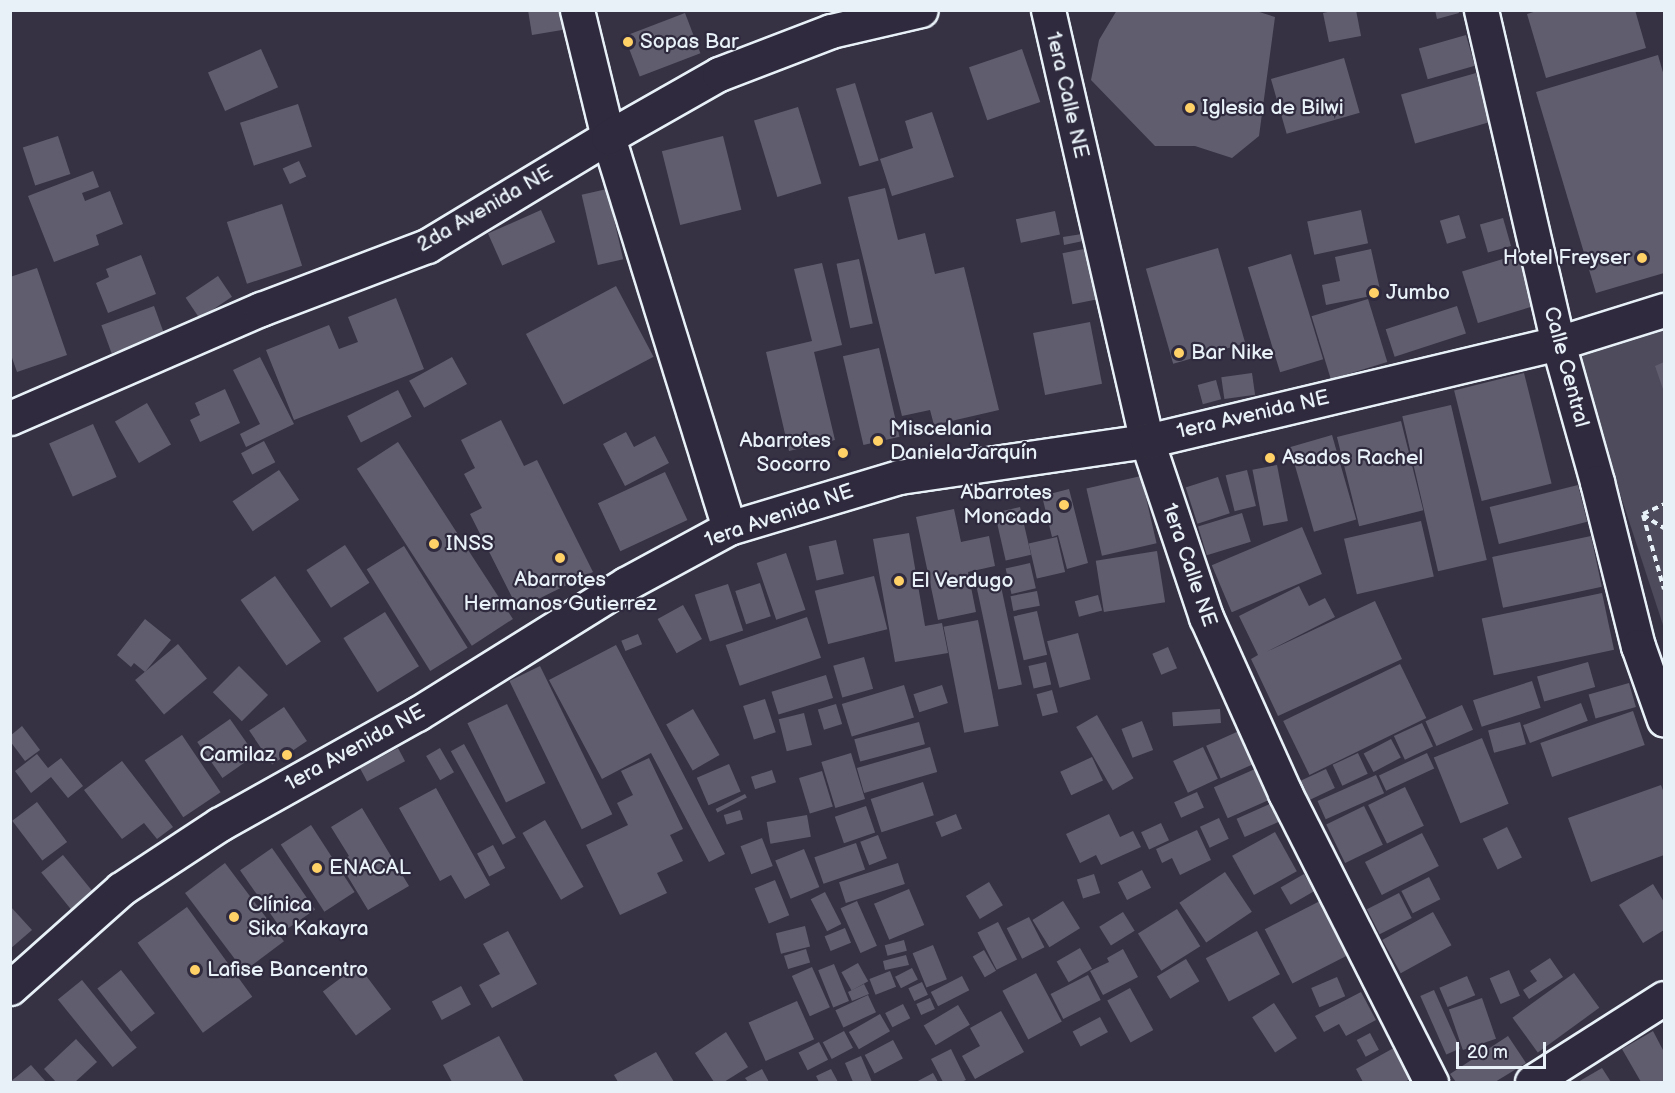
<!DOCTYPE html>
<html>
<head>
<meta charset="utf-8">
<style>
	body { margin:0 }
	#map { position:relative; width:1675px; height:1093px; overflow:hidden; background:#363244; font-family:"Balsamiq Sans",sans-serif }
	div>[style] { position:absolute }
	.green>* { inset:0; background:#4d4b5c }
	.building>* { inset:0; background:#605e6e; transform-origin:0 0 }
	.path>* { height:4px; margin-top:-2px; transform-origin:0; background:repeating-linear-gradient(90deg,#e8f1f8 0 6px,transparent 0 10.5px) }
	.roads { filter:drop-shadow(2px 0 #e8f1f8) drop-shadow(-2px 0 #e8f1f8) drop-shadow(0 2px #e8f1f8) drop-shadow(0 -2px #e8f1f8) }
	.street>* { height:33px; margin:-16.5px; padding:0 16.5px; transform-origin:16.5px; border-radius:16.5px; background:#2f2a3d }
	.secondary>* { height:33px; margin:-16.5px; padding:0 16.5px; transform-origin:16.5px; border-radius:16.5px; background:#2f2a3d }
	.dots>* { width:16px; height:16px; translate:-50% -50%; box-sizing:border-box; border:3px solid #2f2a3d; border-radius:50% }
	span { translate:-50% -50%; white-space:nowrap; text-align:center; line-height:1.15; -webkit-text-stroke:4.5px #2f2a3d; paint-order:stroke }
	.poi-label { font-size:21px; color:#e8f1f8 }
	.left { translate:0 -50%; text-align:left }
	.right { translate:-100% -50%; text-align:right }
	.street-label { font-size:21px; color:#e8f1f8 }
	.frame { position:absolute; inset:0; border:12px solid #e8f1f8; pointer-events:none }
	.scale { position:absolute; left:1456px; top:1042px; width:90px; height:27px; box-sizing:border-box; border:3px solid #e8f1f8; border-top:0; padding-left:8px; font-size:18px; line-height:21px; white-space:nowrap; color:#e8f1f8; -webkit-text-stroke:4px #2f2a3d; paint-order:stroke }
</style>
</head>
<body>
<div id="map">
	<div class="green">
		<i style="clip-path:polygon(1664px 327px,1664px 628px,1574px 353px)"></i>
	</div>
	<div class="building">
		<i style="clip-path:polygon(528px 10px,564px 10px,568px 29px,532px 35px)"></i>
		<i style="clip-path:polygon(1117px 10px,1253px 10px,1275px 17px,1259px 136px,1232px 158px,1195px 146px,1155px 146px,1091px 80px,1099px 40px)"></i>
		<i style="clip-path:polygon(1337px 10px,1356px 10px,1361px 36px,1329px 42px,1323px 13px)"></i>
		<i style="clip-path:polygon(1435px 10px,1458px 10px,1459px 13px,1437px 19px)"></i>
		<i style="clip-path:polygon(1540px 10px,1635px 10px,1646px 48px,1546px 78px,1527px 14px)"></i>
		<i style="left:685px;top:13px;width:43px;height:65px;rotate:69deg"></i>
		<i style="left:1466px;top:35px;width:32px;height:49px;rotate:74deg"></i>
		<i style="left:261px;top:49px;width:42px;height:58px;rotate:66deg"></i>
		<i style="left:1022px;top:49px;width:56px;height:56px;rotate:71deg"></i>
		<i style="clip-path:polygon(1658px 55px,1664px 76px,1664px 273px,1596px 293px,1536px 92px)"></i>
		<i style="left:1344px;top:58px;width:57px;height:76px;rotate:74deg"></i>
		<i style="left:1476px;top:73px;width:51px;height:78px;rotate:74deg"></i>
		<i style="left:855px;top:83px;width:81px;height:20px;rotate:73deg"></i>
		<i style="left:298px;top:104px;width:45px;height:61px;rotate:72deg"></i>
		<i style="left:798px;top:107px;width:80px;height:46px;rotate:73deg"></i>
		<i style="clip-path:polygon(932px 112px,954px 177px,892px 196px,880px 159px,913px 148px,905px 121px)"></i>
		<i style="left:58px;top:136px;width:40px;height:37px;rotate:72deg"></i>
		<i style="left:723px;top:136px;width:76px;height:63px;rotate:76deg"></i>
		<i style="left:299px;top:161px;width:17px;height:18px;rotate:65deg"></i>
		<i style="clip-path:polygon(93px 171px,99px 187px,82px 193px,85px 201px,110px 191px,123px 224px,96px 235px,99px 245px,54px 262px,28px 196px)"></i>
		<i style="clip-path:polygon(885px 188px,898px 240px,925px 233px,935px 274px,964px 267px,999px 410px,934px 425px,930px 410px,902px 416px,848px 197px)"></i>
		<i style="left:607px;top:189px;width:72px;height:26px;rotate:77deg"></i>
		<i style="left:282px;top:204px;width:65px;height:58px;rotate:72deg"></i>
		<i style="left:541px;top:210px;width:35px;height:58px;rotate:66deg"></i>
		<i style="left:1361px;top:210px;width:34px;height:55px;rotate:78deg"></i>
		<i style="left:1055px;top:211px;width:24px;height:40px;rotate:78deg"></i>
		<i style="left:1459px;top:215px;width:24px;height:20px;rotate:73deg"></i>
		<i style="left:1503px;top:218px;width:29px;height:24px;rotate:74deg"></i>
		<i style="clip-path:polygon(1082px 234px,1083px 241px,1064px 245px,1063px 237px)"></i>
		<i style="left:1089px;top:248px;width:52px;height:27px;rotate:79deg"></i>
		<i style="left:1218px;top:248px;width:99px;height:75px;rotate:74deg"></i>
		<i style="clip-path:polygon(1371px 249px,1381px 294px,1326px 305px,1322px 285px,1340px 281px,1335px 257px)"></i>
		<i style="left:1529px;top:251px;width:54px;height:70px;rotate:73deg"></i>
		<i style="left:1291px;top:254px;width:110px;height:45px;rotate:73deg"></i>
		<i style="clip-path:polygon(141px 255px,156px 294px,108px 313px,96px 283px,109px 277px,106px 269px)"></i>
		<i style="left:859px;top:259px;width:66px;height:23px;rotate:78deg"></i>
		<i style="clip-path:polygon(822px 263px,842px 345px,814px 352px,835px 440px,789px 451px,766px 352px,812px 341px,794px 269px)"></i>
		<i style="clip-path:polygon(37px 268px,67px 355px,17px 372px,10px 352px,10px 277px)"></i>
		<i style="left:218px;top:276px;width:25px;height:39px;rotate:56deg"></i>
		<i style="left:616px;top:286px;width:80px;height:102px;rotate:62deg"></i>
		<i style="clip-path:polygon(396px 298px,424px 369px,294px 420px,266px 350px,329px 325px,339px 349px,358px 342px,348px 317px)"></i>
		<i style="left:1368px;top:299px;width:66px;height:59px;rotate:73deg"></i>
		<i style="left:154px;top:306px;width:30px;height:56px;rotate:70deg"></i>
		<i style="left:1457px;top:306px;width:29px;height:75px;rotate:72deg"></i>
		<i style="left:1090px;top:322px;width:63px;height:58px;rotate:79deg"></i>
		<i style="left:879px;top:348px;width:91px;height:37px;rotate:77deg"></i>
		<i style="clip-path:polygon(260px 357px,294px 424px,246px 447px,240px 434px,260px 424px,233px 370px)"></i>
		<i style="left:452px;top:357px;width:31px;height:49px;rotate:61deg"></i>
		<i style="clip-path:polygon(1664px 362px,1664px 392px,1655px 366px)"></i>
		<i style="left:1252px;top:373px;width:22px;height:31px;rotate:82deg"></i>
		<i style="left:1524px;top:373px;width:114px;height:72px;rotate:76deg"></i>
		<i style="left:1216px;top:380px;width:20px;height:19px;rotate:75deg"></i>
		<i style="clip-path:polygon(225px 389px,240px 423px,200px 442px,190px 420px,200px 415px,195px 403px)"></i>
		<i style="left:398px;top:390px;width:30px;height:57px;rotate:63deg"></i>
		<i style="left:147px;top:403px;width:48px;height:37px;rotate:60deg"></i>
		<i style="left:1451px;top:405px;width:159px;height:50px;rotate:77deg"></i>
		<i style="clip-path:polygon(501px 420px,524px 466px,537px 460px,593px 572px,518px 609px,470px 514px,482px 508px,464px 474px,475px 468px,461px 440px)"></i>
		<i style="left:1401px;top:421px;width:92px;height:66px;rotate:76deg"></i>
		<i style="left:93px;top:424px;width:58px;height:48px;rotate:66deg"></i>
		<i style="clip-path:polygon(626px 432px,634px 447px,655px 436px,669px 463px,625px 486px,603px 444px)"></i>
		<i style="left:1332px;top:435px;width:88px;height:44px;rotate:74deg"></i>
		<i style="left:264px;top:441px;width:24px;height:26px;rotate:62deg"></i>
		<i style="left:398px;top:442px;width:211px;height:49px;rotate:57deg"></i>
		<i style="left:1277px;top:465px;width:57px;height:25px;rotate:79deg"></i>
		<i style="left:279px;top:470px;width:36px;height:56px;rotate:56deg"></i>
		<i style="left:1247px;top:470px;width:37px;height:22px;rotate:76deg"></i>
		<i style="left:665px;top:472px;width:53px;height:74px;rotate:65deg"></i>
		<i style="left:1141px;top:476px;width:69px;height:56px;rotate:77deg"></i>
		<i style="left:1218px;top:477px;width:38px;height:34px;rotate:72deg"></i>
		<i style="left:1578px;top:485px;width:38px;height:91px;rotate:76deg"></i>
		<i style="clip-path:polygon(1069px 489px,1088px 563px,1067px 569px,1058px 535px,1052px 537px,1042px 496px)"></i>
		<i style="left:1020px;top:507px;width:49px;height:26px;rotate:77deg"></i>
		<i style="clip-path:polygon(954px 509px,961px 542px,989px 536px,995px 566px,968px 572px,976px 612px,938px 620px,916px 517px)"></i>
		<i style="left:1242px;top:513px;width:30px;height:46px;rotate:73deg"></i>
		<i style="left:1421px;top:521px;width:57px;height:79px;rotate:77deg"></i>
		<i style="left:1302px;top:527px;width:51px;height:98px;rotate:67deg"></i>
		<i style="clip-path:polygon(909px 533px,925px 626px,942px 623px,948px 653px,895px 662px,873px 539px)"></i>
		<i style="left:1591px;top:536px;width:52px;height:101px;rotate:78deg"></i>
		<i style="left:1057px;top:537px;width:36px;height:29px;rotate:77deg"></i>
		<i style="left:836px;top:540px;width:35px;height:28px;rotate:77deg"></i>
		<i style="left:345px;top:545px;width:45px;height:46px;rotate:57deg"></i>
		<i style="left:404px;top:546px;width:120px;height:44px;rotate:58deg"></i>
		<i style="left:1157px;top:551px;width:52px;height:62px;rotate:81deg"></i>
		<i style="left:786px;top:553px;width:60px;height:31px;rotate:71deg"></i>
		<i style="left:1030px;top:563px;width:26px;height:25px;rotate:77deg"></i>
		<i style="left:275px;top:576px;width:80px;height:42px;rotate:55deg"></i>
		<i style="left:874px;top:576px;width:55px;height:61px;rotate:76deg"></i>
		<i style="left:999px;top:577px;width:110px;height:24px;rotate:78deg"></i>
		<i style="left:760px;top:583px;width:35px;height:26px;rotate:72deg"></i>
		<i style="left:728px;top:584px;width:49px;height:35px;rotate:72deg"></i>
		<i style="clip-path:polygon(1299px 586px,1309px 606px,1325px 598px,1335px 617px,1266px 652px,1375px 601px,1402px 659px,1278px 716px,1251px 659px,1258px 655px,1239px 616px)"></i>
		<i style="left:1037px;top:591px;width:15px;height:27px;rotate:79deg"></i>
		<i style="left:1602px;top:593px;width:58px;height:123px;rotate:78deg"></i>
		<i style="left:1098px;top:595px;width:16px;height:24px;rotate:75deg"></i>
		<i style="left:683px;top:605px;width:39px;height:29px;rotate:61deg"></i>
		<i style="left:1037px;top:611px;width:45px;height:24px;rotate:77deg"></i>
		<i style="left:385px;top:612px;width:64px;height:49px;rotate:58deg"></i>
		<i style="left:807px;top:617px;width:43px;height:86px;rotate:71deg"></i>
		<i style="clip-path:polygon(145px 619px,171px 640px,145px 672px,134px 663px,131px 667px,117px 655px)"></i>
		<i style="left:978px;top:620px;width:108px;height:35px;rotate:79deg"></i>
		<i style="left:1078px;top:633px;width:48px;height:32px;rotate:75deg"></i>
		<i style="left:638px;top:634px;width:11px;height:18px;rotate:68deg"></i>
		<i style="left:178px;top:644px;width:45px;height:56px;rotate:50deg"></i>
		<i style="clip-path:polygon(616px 645px,725px 854px,709px 862px,651px 753px,602px 779px,549px 680px)"></i>
		<i style="left:1168px;top:647px;width:23px;height:17px;rotate:67deg"></i>
		<i style="left:864px;top:657px;width:33px;height:32px;rotate:74deg"></i>
		<i style="left:1046px;top:662px;width:23px;height:18px;rotate:77deg"></i>
		<i style="left:1588px;top:662px;width:26px;height:53px;rotate:74deg"></i>
		<i style="left:1400px;top:664px;width:60px;height:130px;rotate:64deg"></i>
		<i style="left:239px;top:666px;width:41px;height:37px;rotate:45deg"></i>
		<i style="left:540px;top:666px;width:165px;height:34px;rotate:64deg"></i>
		<i style="left:826px;top:675px;width:24px;height:57px;rotate:73deg"></i>
		<i style="left:1532px;top:681px;width:28px;height:62px;rotate:72deg"></i>
		<i style="left:1629px;top:683px;width:25px;height:42px;rotate:74deg"></i>
		<i style="left:904px;top:685px;width:34px;height:65px;rotate:73deg"></i>
		<i style="left:942px;top:685px;width:19px;height:30px;rotate:72deg"></i>
		<i style="left:1052px;top:690px;width:23px;height:16px;rotate:75deg"></i>
		<i style="left:765px;top:699px;width:35px;height:23px;rotate:72deg"></i>
		<i style="left:1581px;top:703px;width:19px;height:62px;rotate:69deg"></i>
		<i style="left:507px;top:704px;width:88px;height:44px;rotate:64deg"></i>
		<i style="left:836px;top:704px;width:21px;height:19px;rotate:73deg"></i>
		<i style="left:1462px;top:705px;width:27px;height:40px;rotate:66deg"></i>
		<i style="left:284px;top:707px;width:41px;height:42px;rotate:56deg"></i>
		<i style="left:693px;top:709px;width:53px;height:31px;rotate:60deg"></i>
		<i style="left:1220px;top:709px;width:14px;height:48px;rotate:86deg"></i>
		<i style="left:1633px;top:711px;width:36px;height:98px;rotate:71deg"></i>
		<i style="left:804px;top:713px;width:33px;height:26px;rotate:76deg"></i>
		<i style="left:1097px;top:715px;width:73px;height:24px;rotate:60deg"></i>
		<i style="left:230px;top:719px;width:44px;height:40px;rotate:55deg"></i>
		<i style="left:1142px;top:721px;width:31px;height:22px;rotate:69deg"></i>
		<i style="left:919px;top:722px;width:23px;height:67px;rotate:75deg"></i>
		<i style="left:1520px;top:722px;width:23px;height:33px;rotate:75deg"></i>
		<i style="left:1422px;top:723px;width:26px;height:31px;rotate:65deg"></i>
		<i style="clip-path:polygon(22px 726px,40px 750px,25px 761px,10px 741px,10px 736px)"></i>
		<i style="left:1239px;top:731px;width:36px;height:36px;rotate:66deg"></i>
		<i style="left:182px;top:735px;width:69px;height:45px;rotate:56deg"></i>
		<i style="left:1482px;top:738px;width:71px;height:52px;rotate:68deg"></i>
		<i style="left:1391px;top:739px;width:21px;height:31px;rotate:62deg"></i>
		<i style="left:464px;top:744px;width:107px;height:15px;rotate:61deg"></i>
		<i style="left:930px;top:747px;width:26px;height:76px;rotate:74deg"></i>
		<i style="left:1203px;top:747px;width:35px;height:33px;rotate:65deg"></i>
		<i style="left:398px;top:748px;width:15px;height:43px;rotate:62deg"></i>
		<i style="left:440px;top:748px;width:28px;height:16px;rotate:60deg"></i>
		<i style="left:851px;top:753px;width:48px;height:31px;rotate:73deg"></i>
		<i style="left:1358px;top:753px;width:23px;height:28px;rotate:65deg"></i>
		<i style="left:1427px;top:753px;width:17px;height:53px;rotate:65deg"></i>
		<i style="clip-path:polygon(37px 754px,48px 768px,61px 758px,83px 786px,68px 798px,51px 777px,31px 793px,15px 771px)"></i>
		<i style="left:1092px;top:757px;width:26px;height:35px;rotate:65deg"></i>
		<i style="clip-path:polygon(649px 758px,683px 829px,670px 835px,683px 861px,657px 873px,667px 893px,620px 915px,586px 845px,628px 825px,617px 803px,633px 795px,621px 771px)"></i>
		<i style="clip-path:polygon(122px 761px,173px 827px,157px 839px,144px 823px,122px 839px,84px 790px)"></i>
		<i style="left:729px;top:764px;width:30px;height:35px;rotate:67deg"></i>
		<i style="left:1255px;top:769px;width:34px;height:45px;rotate:66deg"></i>
		<i style="left:1326px;top:769px;width:21px;height:31px;rotate:65deg"></i>
		<i style="left:772px;top:770px;width:13px;height:22px;rotate:72deg"></i>
		<i style="left:822px;top:771px;width:37px;height:24px;rotate:73deg"></i>
		<i style="left:1376px;top:775px;width:20px;height:64px;rotate:66deg"></i>
		<i style="left:923px;top:782px;width:35px;height:55px;rotate:72deg"></i>
		<i style="clip-path:polygon(1661px 785px,1664px 793px,1664px 855px,1591px 882px,1568px 818px)"></i>
		<i style="left:1405px;top:787px;width:43px;height:41px;rotate:64deg"></i>
		<i style="clip-path:polygon(436px 788px,490px 885px,465px 899px,451px 875px,440px 881px,399px 808px)"></i>
		<i style="left:1197px;top:792px;width:17px;height:25px;rotate:66deg"></i>
		<i style="left:745px;top:794px;width:4px;height:33px;rotate:63deg"></i>
		<i style="left:37px;top:802px;width:50px;height:31px;rotate:53deg"></i>
		<i style="left:1274px;top:802px;width:20px;height:41px;rotate:66deg"></i>
		<i style="left:866px;top:806px;width:28px;height:33px;rotate:71deg"></i>
		<i style="left:1364px;top:806px;width:43px;height:42px;rotate:64deg"></i>
		<i style="clip-path:polygon(362px 808px,409px 886px,368px 910px,339px 862px,349px 856px,331px 827px)"></i>
		<i style="left:740px;top:810px;width:10px;height:17px;rotate:73deg"></i>
		<i style="left:956px;top:814px;width:16px;height:22px;rotate:68deg"></i>
		<i style="clip-path:polygon(1109px 814px,1120px 837px,1133px 831px,1141px 847px,1101px 865px,1096px 855px,1080px 863px,1066px 834px)"></i>
		<i style="left:807px;top:815px;width:22px;height:41px;rotate:80deg"></i>
		<i style="left:1219px;top:818px;width:23px;height:21px;rotate:65deg"></i>
		<i style="left:545px;top:820px;width:77px;height:26px;rotate:60deg"></i>
		<i style="left:1161px;top:823px;width:19px;height:22px;rotate:65deg"></i>
		<i style="left:311px;top:825px;width:80px;height:36px;rotate:57deg"></i>
		<i style="left:1507px;top:827px;width:34px;height:27px;rotate:64deg"></i>
		<i style="clip-path:polygon(1197px 830px,1211px 860px,1180px 875px,1172px 858px,1162px 863px,1156px 849px)"></i>
		<i style="left:1275px;top:832px;width:45px;height:49px;rotate:61deg"></i>
		<i style="left:1422px;top:833px;width:37px;height:64px;rotate:63deg"></i>
		<i style="left:878px;top:835px;width:25px;height:19px;rotate:69deg"></i>
		<i style="left:762px;top:838px;width:30px;height:23px;rotate:69deg"></i>
		<i style="left:856px;top:843px;width:28px;height:44px;rotate:71deg"></i>
		<i style="left:493px;top:845px;width:26px;height:18px;rotate:62deg"></i>
		<i style="left:272px;top:848px;width:75px;height:39px;rotate:55deg"></i>
		<i style="left:804px;top:849px;width:41px;height:31px;rotate:68deg"></i>
		<i style="left:63px;top:855px;width:50px;height:28px;rotate:51deg"></i>
		<i style="left:225px;top:863px;width:98px;height:50px;rotate:53deg"></i>
		<i style="left:898px;top:863px;width:22px;height:62px;rotate:72deg"></i>
		<i style="left:1142px;top:870px;width:20px;height:27px;rotate:63deg"></i>
		<i style="left:1225px;top:872px;width:48px;height:55px;rotate:56deg"></i>
		<i style="left:1094px;top:874px;width:20px;height:18px;rotate:72deg"></i>
		<i style="left:1304px;top:874px;width:20px;height:27px;rotate:60deg"></i>
		<i style="left:1429px;top:877px;width:25px;height:31px;rotate:63deg"></i>
		<i style="left:775px;top:880px;width:38px;height:22px;rotate:68deg"></i>
		<i style="left:989px;top:882px;width:27px;height:27px;rotate:59deg"></i>
		<i style="clip-path:polygon(1653px 884px,1664px 902px,1664px 930px,1643px 943px,1619px 905px)"></i>
		<i style="left:909px;top:889px;width:39px;height:38px;rotate:67deg"></i>
		<i style="left:825px;top:892px;width:36px;height:16px;rotate:63deg"></i>
		<i style="left:1399px;top:893px;width:28px;height:36px;rotate:63deg"></i>
		<i style="left:857px;top:901px;width:49px;height:18px;rotate:66deg"></i>
		<i style="left:1063px;top:901px;width:32px;height:36px;rotate:58deg"></i>
		<i style="left:1320px;top:901px;width:61px;height:62px;rotate:63deg"></i>
		<i style="clip-path:polygon(10px 906px,32px 930px,10px 949px)"></i>
		<i style="left:187px;top:907px;width:111px;height:61px;rotate:54deg"></i>
		<i style="left:1177px;top:909px;width:44px;height:46px;rotate:58deg"></i>
		<i style="left:1123px;top:912px;width:22px;height:28px;rotate:58deg"></i>
		<i style="left:1433px;top:912px;width:38px;height:58px;rotate:61deg"></i>
		<i style="left:1029px;top:917px;width:34px;height:25px;rotate:63deg"></i>
		<i style="left:998px;top:922px;width:42px;height:23px;rotate:63deg"></i>
		<i style="left:805px;top:926px;width:21px;height:30px;rotate:76deg"></i>
		<i style="left:845px;top:928px;width:16px;height:22px;rotate:68deg"></i>
		<i style="clip-path:polygon(508px 931px,537px 984px,492px 1008px,479px 985px,500px 974px,483px 944px)"></i>
		<i style="left:1257px;top:931px;width:49px;height:58px;rotate:62deg"></i>
		<i style="left:904px;top:940px;width:11px;height:20px;rotate:75deg"></i>
		<i style="left:933px;top:945px;width:37px;height:22px;rotate:68deg"></i>
		<i style="left:1080px;top:948px;width:24px;height:27px;rotate:60deg"></i>
		<i style="left:806px;top:949px;width:14px;height:23px;rotate:73deg"></i>
		<i style="clip-path:polygon(1123px 949px,1138px 977px,1103px 995px,1090px 971px,1109px 962px,1107px 958px)"></i>
		<i style="left:984px;top:950px;width:24px;height:13px;rotate:60deg"></i>
		<i style="clip-path:polygon(906px 955px,909px 965px,885px 970px,883px 961px)"></i>
		<i style="clip-path:polygon(1550px 958px,1563px 977px,1529px 999px,1523px 990px,1537px 981px,1530px 971px)"></i>
		<i style="left:1186px;top:959px;width:26px;height:34px;rotate:59deg"></i>
		<i style="left:858px;top:963px;width:21px;height:19px;rotate:61deg"></i>
		<i style="left:834px;top:964px;width:40px;height:17px;rotate:68deg"></i>
		<i style="left:358px;top:965px;width:55px;height:44px;rotate:53deg"></i>
		<i style="left:812px;top:967px;width:44px;height:22px;rotate:66deg"></i>
		<i style="left:912px;top:968px;width:13px;height:19px;rotate:63deg"></i>
		<i style="left:121px;top:970px;width:55px;height:30px;rotate:52deg"></i>
		<i style="left:1509px;top:970px;width:28px;height:21px;rotate:67deg"></i>
		<i style="left:890px;top:971px;width:17px;height:22px;rotate:69deg"></i>
		<i style="left:1036px;top:973px;width:55px;height:38px;rotate:62deg"></i>
		<i style="left:1574px;top:973px;width:43px;height:76px;rotate:54deg"></i>
		<i style="left:1088px;top:975px;width:28px;height:42px;rotate:63deg"></i>
		<i style="left:962px;top:976px;width:16px;height:35px;rotate:63deg"></i>
		<i style="left:1467px;top:976px;width:21px;height:30px;rotate:67deg"></i>
		<i style="left:1337px;top:977px;width:21px;height:28px;rotate:67deg"></i>
		<i style="left:82px;top:980px;width:87px;height:31px;rotate:51deg"></i>
		<i style="left:922px;top:982px;width:14px;height:15px;rotate:65deg"></i>
		<i style="clip-path:polygon(864px 984px,869px 994px,852px 1001px,848px 992px)"></i>
		<i style="left:461px;top:986px;width:21px;height:33px;rotate:62deg"></i>
		<i style="left:1130px;top:988px;width:48px;height:26px;rotate:61deg"></i>
		<i style="left:1434px;top:990px;width:64px;height:15px;rotate:66deg"></i>
		<i style="clip-path:polygon(1361px 992px,1376px 1020px,1346px 1036px,1339px 1024px,1324px 1032px,1315px 1016px)"></i>
		<i style="left:868px;top:995px;width:19px;height:36px;rotate:65deg"></i>
		<i style="left:930px;top:998px;width:12px;height:15px;rotate:66deg"></i>
		<i style="left:1482px;top:998px;width:43px;height:35px;rotate:71deg"></i>
		<i style="left:797px;top:1001px;width:42px;height:53px;rotate:66deg"></i>
		<i style="left:1274px;top:1003px;width:42px;height:26px;rotate:57deg"></i>
		<i style="left:903px;top:1004px;width:16px;height:20px;rotate:63deg"></i>
		<i style="left:958px;top:1005px;width:23px;height:40px;rotate:59deg"></i>
		<i style="clip-path:polygon(1001px 1011px,1024px 1052px,975px 1079px,962px 1056px,980px 1046px,970px 1028px)"></i>
		<i style="left:880px;top:1014px;width:20px;height:36px;rotate:60deg"></i>
		<i style="left:1100px;top:1017px;width:17px;height:31px;rotate:62deg"></i>
		<i style="left:844px;top:1031px;width:19px;height:24px;rotate:62deg"></i>
		<i style="clip-path:polygon(1653px 1031px,1664px 1052px,1664px 1082px,1641px 1082px,1622px 1049px)"></i>
		<i style="clip-path:polygon(726px 1032px,748px 1067px,724px 1082px,714px 1082px,695px 1053px)"></i>
		<i style="left:1370px;top:1033px;width:19px;height:15px;rotate:62deg"></i>
		<i style="clip-path:polygon(499px 1036px,524px 1082px,452px 1082px,443px 1065px)"></i>
		<i style="clip-path:polygon(1508px 1036px,1526px 1063px,1495px 1082px,1456px 1082px,1450px 1074px)"></i>
		<i style="clip-path:polygon(76px 1039px,97px 1062px,75px 1082px,56px 1082px,44px 1069px)"></i>
		<i style="left:893px;top:1040px;width:21px;height:32px;rotate:62deg"></i>
		<i style="left:819px;top:1042px;width:20px;height:23px;rotate:63deg"></i>
		<i style="clip-path:polygon(1399px 1045px,1417px 1075px,1405px 1082px,1363px 1082px,1356px 1069px)"></i>
		<i style="clip-path:polygon(951px 1049px,966px 1080px,961px 1082px,943px 1082px,931px 1059px)"></i>
		<i style="clip-path:polygon(656px 1052px,674px 1082px,618px 1082px,614px 1075px)"></i>
		<i style="clip-path:polygon(861px 1056px,872px 1082px,853px 1082px,845px 1063px)"></i>
		<i style="clip-path:polygon(31px 1065px,46px 1082px,10px 1082px)"></i>
		<i style="clip-path:polygon(1602px 1068px,1611px 1082px,1578px 1082px)"></i>
		<i style="clip-path:polygon(762px 1069px,769px 1082px,748px 1082px,745px 1078px)"></i>
		<i style="clip-path:polygon(831px 1069px,838px 1082px,819px 1082px,816px 1076px)"></i>
		<i style="clip-path:polygon(933px 1073px,938px 1082px,916px 1082px)"></i>
	</div>
	<div class="path">
		<i style="left:1643px;top:514px;width:23px;rotate:-25deg"></i>
		<i style="left:1643px;top:515px;width:77px;rotate:74.2deg"></i>
		<i style="left:1643px;top:515px;width:25px;rotate:32deg"></i>
	</div>
	<div class="roads">
		<div class="street">
			<i style="left:577px;top:10px;width:131px;rotate:76.3deg"></i>
			<i style="left:608px;top:137px;width:409px;rotate:72.8deg"></i>
			<i style="left:1048px;top:10px;width:442px;rotate:77.1deg"></i>
			<i style="left:1147px;top:441px;width:186px;rotate:71.5deg"></i>
			<i style="left:1206px;top:617px;width:193px;rotate:65.8deg"></i>
			<i style="left:1285px;top:793px;width:324px;rotate:63.2deg"></i>
			<i style="left:1481px;top:10px;width:342px;rotate:77deg"></i>
			<i style="left:1558px;top:343px;width:144px;rotate:74.3deg"></i>
			<i style="left:1597px;top:482px;width:169px;rotate:76deg"></i>
			<i style="left:1638px;top:646px;width:78px;rotate:70.6deg"></i>
			<i style="left:10px;top:418px;width:274px;rotate:-23.5deg"></i>
			<i style="left:261px;top:309px;width:178px;rotate:-20.8deg"></i>
			<i style="left:427px;top:246px;width:211px;rotate:-31.1deg"></i>
			<i style="left:608px;top:137px;width:128px;rotate:-29.6deg"></i>
			<i style="left:719px;top:74px;width:120px;rotate:-21deg"></i>
			<i style="left:831px;top:31px;width:92px;rotate:-13.1deg"></i>
			<i style="left:10px;top:988px;width:149px;rotate:-41.7deg"></i>
			<i style="left:121px;top:889px;width:118px;rotate:-33.3deg"></i>
			<i style="left:220px;top:824px;width:226px;rotate:-29.2deg"></i>
			<i style="left:417px;top:714px;width:246px;rotate:-31.9deg"></i>
			<i style="left:626px;top:584px;width:117px;rotate:-28.5deg"></i>
			<i style="left:729px;top:528px;width:177px;rotate:-16.7deg"></i>
			<i style="left:899px;top:477px;width:251px;rotate:-8.3deg"></i>
			<i style="left:1147px;top:441px;width:423px;rotate:-13.4deg"></i>
			<i style="left:1558px;top:343px;width:111px;rotate:-17.3deg"></i>
		</div>
		<div class="secondary">
			<i style="left:1532px;top:1082px;width:156px;rotate:-32.5deg"></i>
		</div>
	</div>
	<div class="dots">
		<i style="left:628px;top:42px;background:#ffd166"></i>
		<i style="left:1190px;top:108px;background:#ffd166"></i>
		<i style="left:1642px;top:258px;background:#ffd166"></i>
		<i style="left:1374px;top:293px;background:#ffd166"></i>
		<i style="left:1179px;top:353px;background:#ffd166"></i>
		<i style="left:878px;top:441px;background:#ffd166"></i>
		<i style="left:843px;top:453px;background:#ffd166"></i>
		<i style="left:1270px;top:458px;background:#ffd166"></i>
		<i style="left:1064px;top:505px;background:#ffd166"></i>
		<i style="left:434px;top:544px;background:#ffd166"></i>
		<i style="left:560px;top:558px;background:#ffd166"></i>
		<i style="left:899px;top:581px;background:#ffd166"></i>
		<i style="left:287px;top:755px;background:#ffd166"></i>
		<i style="left:317px;top:868px;background:#ffd166"></i>
		<i style="left:234px;top:917px;background:#ffd166"></i>
		<i style="left:195px;top:970px;background:#ffd166"></i>
	</div>
	<div class="poi-label">
		<span class="left" style="left:640px;top:42px">Sopas Bar</span>
		<span class="left" style="left:1202px;top:108px">Iglesia de Bilwi</span>
		<span class="right" style="left:1630px;top:258px">Hotel Freyser</span>
		<span class="left" style="left:1386px;top:293px">Jumbo</span>
		<span class="left" style="left:1191px;top:353px">Bar Nike</span>
		<span class="left" style="left:890px;top:441px">Miscelania<br>Daniela Jarquín</span>
		<span class="right" style="left:831px;top:453px">Abarrotes<br>Socorro</span>
		<span class="left" style="left:1282px;top:458px">Asados Rachel</span>
		<span class="right" style="left:1052px;top:505px">Abarrotes<br>Moncada</span>
		<span class="left" style="left:446px;top:544px">INSS</span>
		<span style="left:560px;top:592px">Abarrotes<br>Hermanos Gutierrez</span>
		<span class="left" style="left:911px;top:581px">El Verdugo</span>
		<span class="right" style="left:275px;top:755px">Camilaz</span>
		<span class="left" style="left:329px;top:868px">ENACAL</span>
		<span class="left" style="left:248px;top:917px">Clínica<br>Sika Kakayra</span>
		<span class="left" style="left:207px;top:970px">Lafise Bancentro</span>
	</div>
	<div class="street-label">
		<span style="left:1067px;top:95px;rotate:77deg">1era Calle NE</span>
		<span style="left:485px;top:209px;rotate:-30deg">2da Avenida NE</span>
		<span style="left:1566px;top:367px;rotate:75deg">Calle Central</span>
		<span style="left:1253px;top:415px;rotate:-13deg">1era Avenida NE</span>
		<span style="left:779px;top:516px;rotate:-19deg">1era Avenida NE</span>
		<span style="left:1189px;top:565px;rotate:71deg">1era Calle NE</span>
		<span style="left:355px;top:748px;rotate:-29deg">1era Avenida NE</span>
	</div>
	<div class="frame"></div>
	<div class="scale">20 m</div>
</div>
</body>
</html>
